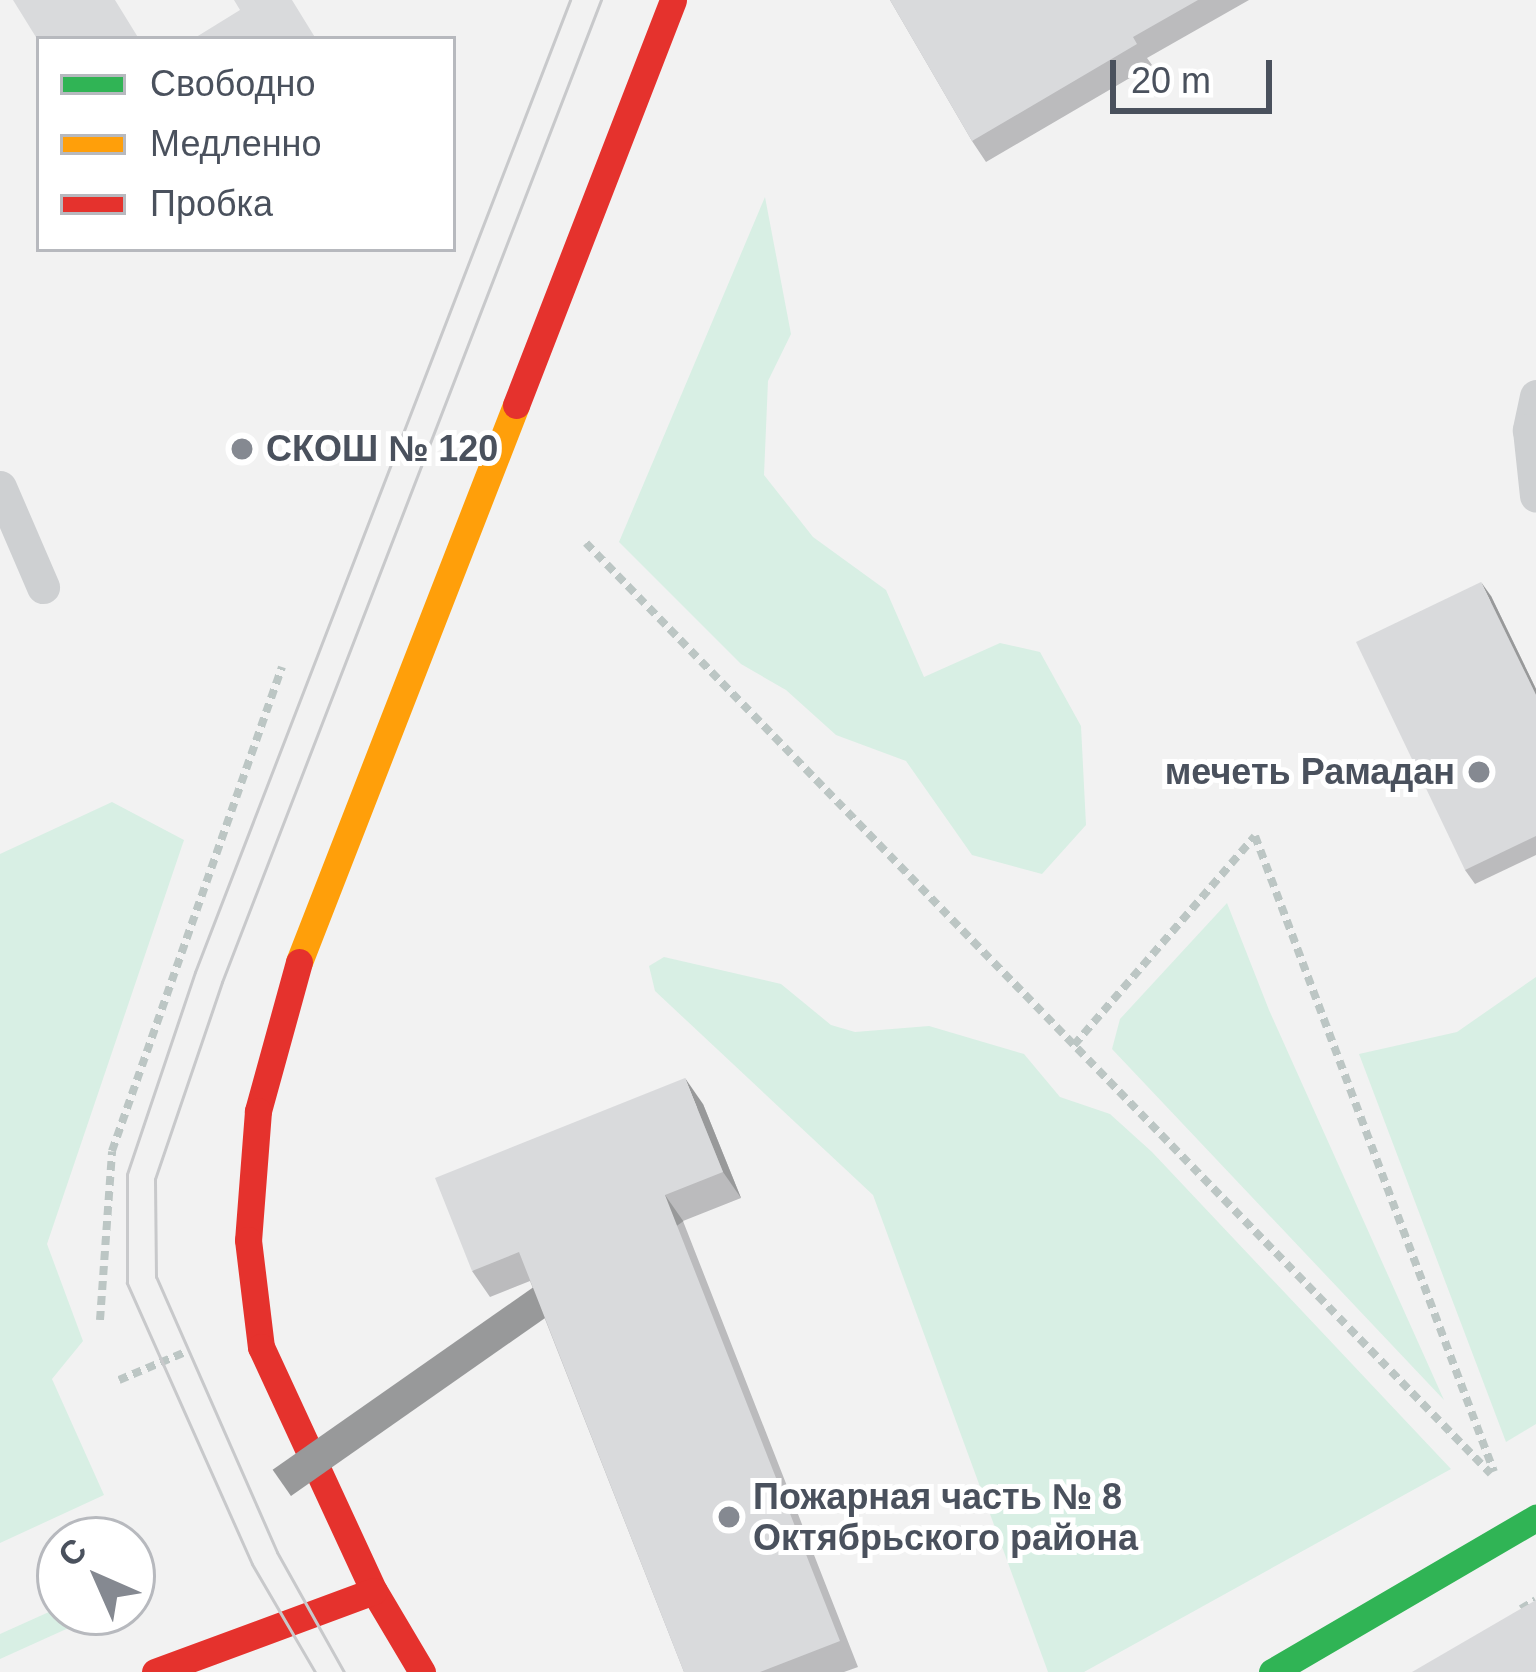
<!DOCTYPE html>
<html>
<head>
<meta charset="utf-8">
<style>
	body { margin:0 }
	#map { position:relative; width:1536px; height:1672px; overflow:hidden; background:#f2f2f2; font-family:Helvetica,sans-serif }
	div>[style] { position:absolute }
	.green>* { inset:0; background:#d8efe4 }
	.path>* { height:8px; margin-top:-4px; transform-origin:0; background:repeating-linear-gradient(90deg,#bcc6c4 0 9px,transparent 0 15px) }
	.lane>* { height:33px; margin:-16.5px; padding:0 16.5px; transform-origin:16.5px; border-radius:16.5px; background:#ced0d2 }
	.fast>* { height:27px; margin:-13.5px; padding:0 13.5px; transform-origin:13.5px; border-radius:13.5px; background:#30b455 }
	.slow>* { height:27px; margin:-13.5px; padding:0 13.5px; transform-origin:13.5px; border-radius:13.5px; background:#ff9f0a }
	.jam>* { height:27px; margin:-13.5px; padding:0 13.5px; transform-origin:13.5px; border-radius:13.5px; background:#e5322d }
	.tram>* { height:3px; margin:-1.5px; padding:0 1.5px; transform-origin:1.5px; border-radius:1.5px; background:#c8c9cb }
	.wall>* { inset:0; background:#bbbbbd }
	.shaded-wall>* { inset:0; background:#98999a; transform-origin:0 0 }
	.building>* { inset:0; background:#d9dadc }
	.dots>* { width:33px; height:33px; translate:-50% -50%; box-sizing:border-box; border:6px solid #fff; border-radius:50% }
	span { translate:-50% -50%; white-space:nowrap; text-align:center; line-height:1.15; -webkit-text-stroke:10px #fff; paint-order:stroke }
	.poi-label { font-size:36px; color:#4a515d; font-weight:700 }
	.left { translate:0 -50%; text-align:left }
	.right { translate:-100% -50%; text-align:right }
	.legend { position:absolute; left:36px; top:36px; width:420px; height:216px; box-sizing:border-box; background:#fff; border:3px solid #b7b9be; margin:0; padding:15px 21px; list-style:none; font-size:36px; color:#4a515d }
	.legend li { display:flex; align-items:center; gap:24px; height:60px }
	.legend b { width:60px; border:3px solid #b7b9be }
	.north { position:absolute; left:36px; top:1516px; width:120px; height:120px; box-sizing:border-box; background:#fff; border:3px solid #b7b9be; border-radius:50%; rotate:315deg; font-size:33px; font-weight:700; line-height:48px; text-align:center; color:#4a515d }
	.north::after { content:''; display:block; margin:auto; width:42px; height:54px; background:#858991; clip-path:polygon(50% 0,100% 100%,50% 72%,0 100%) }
	.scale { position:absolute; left:1110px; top:60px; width:162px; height:54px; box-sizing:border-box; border:6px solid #4a515d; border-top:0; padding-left:15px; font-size:36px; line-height:42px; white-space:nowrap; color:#4a515d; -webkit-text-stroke:9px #fff; paint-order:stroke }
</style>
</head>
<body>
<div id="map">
	<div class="green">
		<i style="clip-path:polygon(765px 197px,791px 334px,768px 381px,764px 475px,813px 537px,886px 590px,924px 677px,1000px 643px,1040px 652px,1081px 726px,1086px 825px,1042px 874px,972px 855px,906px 761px,836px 735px,786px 690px,741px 664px,619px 542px)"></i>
		<i style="clip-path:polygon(112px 802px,184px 840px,47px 1244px,83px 1341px,52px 1379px,104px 1495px,0 1543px,0 854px)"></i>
		<i style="clip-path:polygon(1227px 903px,1269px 1010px,1444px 1400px,1112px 1049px,1120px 1019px)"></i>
		<i style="clip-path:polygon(664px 957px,781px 984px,831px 1025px,855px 1032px,929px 1026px,1024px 1054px,1060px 1097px,1110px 1114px,1152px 1152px,1451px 1469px,1084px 1672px,1048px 1672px,873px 1195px,655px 991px,649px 966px)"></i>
		<i style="clip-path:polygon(1536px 977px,1536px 1424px,1506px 1442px,1359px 1054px,1457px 1032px)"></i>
		<i style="clip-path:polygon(60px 1607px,104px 1612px,0 1659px,0 1634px)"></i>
	</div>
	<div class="path">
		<i style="left:586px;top:543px;width:1298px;rotate:45.81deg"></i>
		<i style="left:1074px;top:1045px;width:276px;rotate:-49.1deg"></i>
		<i style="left:1255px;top:836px;width:679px;rotate:69.4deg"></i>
		<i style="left:100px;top:1320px;width:169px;rotate:-85.9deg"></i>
		<i style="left:112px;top:1151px;width:513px;rotate:-70.65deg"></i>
		<i style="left:119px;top:1380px;width:75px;rotate:-22.8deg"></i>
		<i style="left:1521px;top:1609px;width:17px;rotate:-31deg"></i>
	</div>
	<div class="lane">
		<i style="left:1536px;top:396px;width:35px;rotate:102deg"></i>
		<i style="left:1529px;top:430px;width:66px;rotate:83.9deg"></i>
		<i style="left:0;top:487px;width:109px;rotate:66.7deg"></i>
	</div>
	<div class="fast">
		<i style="left:1272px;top:1672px;width:306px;rotate:-30.3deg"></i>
	</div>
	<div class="slow">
		<i style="left:299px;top:962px;width:598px;rotate:-68.71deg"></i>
	</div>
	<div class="jam">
		<i style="left:516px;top:405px;width:434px;rotate:-68.8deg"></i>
		<i style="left:299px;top:962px;width:155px;rotate:105.4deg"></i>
		<i style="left:258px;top:1111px;width:129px;rotate:94.4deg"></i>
		<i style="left:248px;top:1240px;width:108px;rotate:83.1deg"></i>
		<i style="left:261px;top:1347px;width:269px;rotate:65.2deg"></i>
		<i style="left:374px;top:1591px;width:94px;rotate:59.3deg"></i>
		<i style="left:155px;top:1672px;width:233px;rotate:-20.3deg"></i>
	</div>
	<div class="tram">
		<i style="left:315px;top:1672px;width:125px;rotate:-120.3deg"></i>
		<i style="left:252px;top:1564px;width:308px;rotate:-114deg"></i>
		<i style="left:127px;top:1283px;width:109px;rotate:-90deg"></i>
		<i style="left:127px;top:1174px;width:213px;rotate:-71.4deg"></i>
		<i style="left:195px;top:972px;width:1042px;rotate:-68.9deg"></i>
		<i style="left:344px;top:1672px;width:137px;rotate:-119.2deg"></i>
		<i style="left:277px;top:1552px;width:300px;rotate:-113.7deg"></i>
		<i style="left:156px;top:1277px;width:98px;rotate:-90.6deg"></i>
		<i style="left:155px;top:1179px;width:208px;rotate:-71.2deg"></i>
		<i style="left:222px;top:982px;width:1053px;rotate:-68.9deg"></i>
	</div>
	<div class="wall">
		<i style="clip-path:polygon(890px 0,1249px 0,1147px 58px,1152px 65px,986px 162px,972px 141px)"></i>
		<i style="clip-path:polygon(1491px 596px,1536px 689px,1536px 855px,1475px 884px,1465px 870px)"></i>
		<i style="clip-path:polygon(703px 1104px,741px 1198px,683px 1221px,858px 1667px,844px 1672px,684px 1672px,530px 1281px,490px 1297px,472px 1271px)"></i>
	</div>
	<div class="shaded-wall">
		<i style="clip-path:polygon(1481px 582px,1491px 596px,1536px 689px,1536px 695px)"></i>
		<i style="clip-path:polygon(685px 1078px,703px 1104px,741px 1198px,723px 1172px)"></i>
		<i style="left:665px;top:1195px;width:32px;height:479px;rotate:55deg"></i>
	</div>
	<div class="building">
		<i style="clip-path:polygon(13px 0,115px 0,139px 39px,39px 39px,39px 42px)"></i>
		<i style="clip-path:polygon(234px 0,292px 0,316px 39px,193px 39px,240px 10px)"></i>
		<i style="clip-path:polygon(890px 0,1198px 0,1133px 37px,1137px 44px,972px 141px)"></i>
		<i style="clip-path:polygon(1481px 582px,1536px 695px,1536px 836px,1465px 870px,1356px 642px)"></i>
		<i style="clip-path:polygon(685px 1078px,723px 1172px,665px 1195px,840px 1641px,760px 1672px,684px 1672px,519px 1252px,472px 1271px,435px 1178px)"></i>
		<i style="clip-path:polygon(1536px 1600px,1536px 1672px,1412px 1672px)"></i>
	</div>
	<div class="dots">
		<i style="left:242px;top:449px;background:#858991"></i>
		<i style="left:1479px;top:772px;background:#858991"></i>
		<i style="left:729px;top:1517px;background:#858991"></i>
	</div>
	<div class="poi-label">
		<span class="left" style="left:266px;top:449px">СКОШ № 120</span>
		<span class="right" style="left:1455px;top:772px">мечеть Рамадан</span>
		<span class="left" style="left:753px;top:1517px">Пожарная часть № 8<br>Октябрьского района</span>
	</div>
	<ul class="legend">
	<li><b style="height:15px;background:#30b455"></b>Свободно</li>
	<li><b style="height:15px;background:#ff9f0a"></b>Медленно</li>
	<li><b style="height:15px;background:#e5322d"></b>Пробка</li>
	</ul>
	<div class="north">С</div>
	<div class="scale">20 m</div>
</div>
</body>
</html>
